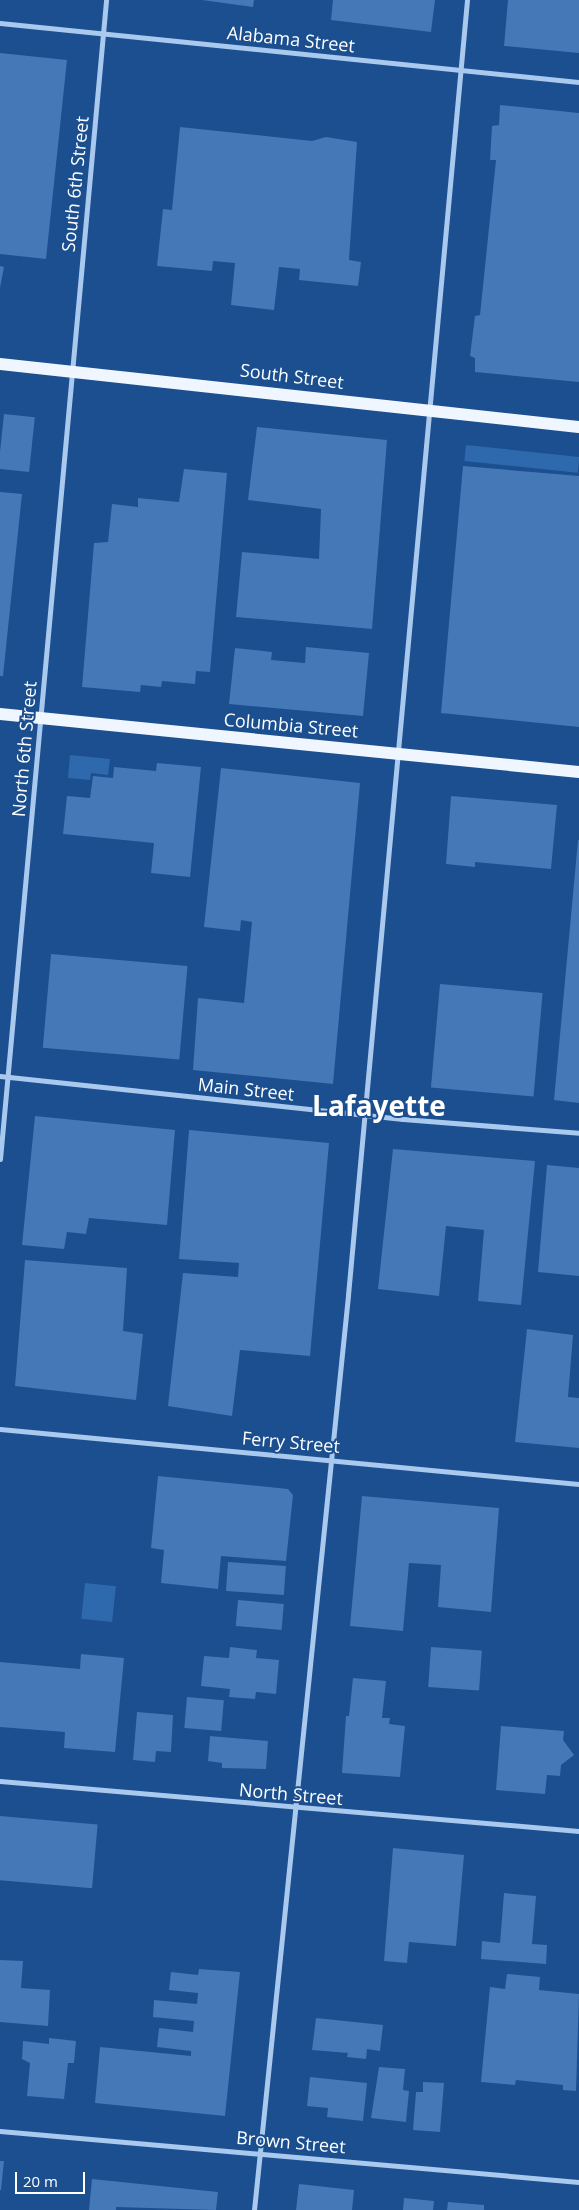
<!DOCTYPE html>
<html>
<head>
<meta charset="utf-8">
<style>
	body { margin:0 }
	#map { position:relative; width:579px; height:2210px; overflow:hidden; background:#1b4f8f; font-family:"Open Sans",sans-serif }
	div>[style] { position:absolute }
	.green>* { inset:0; background:#2e69ad; transform-origin:0 0 }
	.building>* { inset:0; background:#4478b7; transform-origin:0 0 }
	.minor>* { height:5px; margin:-2.5px; padding:0 2.5px; transform-origin:2.5px; border-radius:2.5px; background:#a9c9ee }
	.primary>* { height:12px; margin:-6px; padding:0 6px; transform-origin:6px; border-radius:6px; background:#f0f6ff }
	span { translate:-50% -50%; white-space:nowrap; text-align:center; line-height:1.15; -webkit-text-stroke:4px #1b4f8f; paint-order:stroke }
	.street-label { font-size:18px; color:#fff }
	.town-label { font-size:28px; color:#fff; font-weight:700 }
	.scale { position:absolute; left:15px; top:2172px; width:70px; height:22px; box-sizing:border-box; border:2px solid #fff; border-top:0; padding-left:6px; font-size:15px; line-height:18px; white-space:nowrap; color:#fff; -webkit-text-stroke:4px #1b4f8f; paint-order:stroke }
</style>
</head>
<body>
<div id="map">
	<div class="green">
		<i style="left:466px;top:445px;width:114px;height:16px;rotate:6deg"></i>
		<i style="clip-path:polygon(70px 755px,110px 759px,108px 775px,91px 773px,90px 780px,68px 778px)"></i>
		<i style="left:85px;top:1583px;width:31px;height:36px;rotate:6deg"></i>
	</div>
	<div class="building">
		<i style="clip-path:polygon(202px 0,254px 0,253px 7px)"></i>
		<i style="clip-path:polygon(333px 0,435px 0,431px 32px,331px 20px)"></i>
		<i style="clip-path:polygon(508px 0,579px 0,579px 53px,504px 46px)"></i>
		<i style="clip-path:polygon(0 53px,67px 60px,46px 259px,0 254px)"></i>
		<i style="clip-path:polygon(500px 105px,579px 113px,579px 382px,475px 372px,475px 358px,470px 356px,475px 316px,480px 315px,496px 160px,490px 160px,492px 126px,499px 125px)"></i>
		<i style="clip-path:polygon(180px 127px,312px 141px,326px 137px,357px 142px,349px 260px,361px 262px,358px 286px,299px 280px,300px 269px,279px 267px,274px 310px,231px 305px,235px 263px,213px 261px,212px 271px,157px 266px,163px 209px,172px 210px)"></i>
		<i style="clip-path:polygon(0 266px,4px 267px,0 288px)"></i>
		<i style="left:4px;top:414px;width:31px;height:55px;rotate:6deg"></i>
		<i style="clip-path:polygon(257px 427px,387px 440px,372px 629px,236px 617px,242px 552px,319px 559px,321px 509px,248px 500px)"></i>
		<i style="clip-path:polygon(463px 466px,579px 476px,579px 727px,441px 713px)"></i>
		<i style="clip-path:polygon(184px 469px,227px 473px,210px 672px,196px 671px,195px 684px,162px 681px,161px 687px,141px 685px,140px 692px,82px 687px,94px 543px,108px 542px,112px 504px,138px 507px,138px 498px,179px 502px)"></i>
		<i style="clip-path:polygon(0 492px,22px 494px,3px 676px,0 676px)"></i>
		<i style="clip-path:polygon(306px 647px,369px 653px,363px 716px,229px 704px,235px 648px,272px 652px,271px 660px,305px 663px)"></i>
		<i style="clip-path:polygon(157px 763px,201px 767px,190px 877px,151px 873px,154px 843px,63px 834px,67px 796px,90px 798px,93px 776px,113px 778px,114px 767px,156px 771px)"></i>
		<i style="clip-path:polygon(221px 768px,360px 783px,333px 1084px,193px 1070px,198px 998px,244px 1003px,252px 922px,241px 920px,240px 931px,204px 927px)"></i>
		<i style="clip-path:polygon(451px 796px,557px 805px,551px 869px,475px 862px,475px 867px,446px 864px)"></i>
		<i style="clip-path:polygon(578px 840px,579px 840px,579px 1103px,554px 1100px)"></i>
		<i style="left:51px;top:954px;width:137px;height:94px;rotate:5deg"></i>
		<i style="left:440px;top:984px;width:103px;height:104px;rotate:5deg"></i>
		<i style="clip-path:polygon(35px 1116px,175px 1130px,167px 1225px,89px 1218px,86px 1234px,67px 1232px,64px 1249px,22px 1245px)"></i>
		<i style="clip-path:polygon(189px 1130px,329px 1143px,310px 1356px,240px 1350px,232px 1416px,168px 1406px,183px 1273px,238px 1277px,239px 1263px,179px 1259px)"></i>
		<i style="clip-path:polygon(393px 1149px,535px 1161px,521px 1305px,478px 1301px,484px 1230px,446px 1226px,439px 1296px,378px 1289px)"></i>
		<i style="clip-path:polygon(547px 1165px,579px 1168px,579px 1276px,538px 1272px)"></i>
		<i style="clip-path:polygon(25px 1260px,127px 1268px,123px 1331px,143px 1334px,136px 1400px,15px 1386px)"></i>
		<i style="clip-path:polygon(527px 1329px,573px 1335px,568px 1397px,579px 1398px,579px 1448px,515px 1442px)"></i>
		<i style="clip-path:polygon(158px 1476px,288px 1489px,293px 1495px,286px 1561px,221px 1556px,218px 1589px,161px 1583px,164px 1550px,151px 1548px)"></i>
		<i style="clip-path:polygon(362px 1496px,499px 1508px,491px 1612px,438px 1607px,441px 1565px,409px 1563px,403px 1631px,350px 1626px)"></i>
		<i style="left:228px;top:1562px;width:58px;height:29px;rotate:4deg"></i>
		<i style="left:238px;top:1600px;width:46px;height:26px;rotate:5deg"></i>
		<i style="clip-path:polygon(230px 1647px,257px 1650px,256px 1658px,279px 1660px,276px 1694px,256px 1692px,255px 1699px,229px 1697px,230px 1689px,201px 1686px,204px 1656px,229px 1658px)"></i>
		<i style="left:431px;top:1647px;width:51px;height:40px;rotate:4deg"></i>
		<i style="clip-path:polygon(81px 1654px,124px 1658px,115px 1752px,64px 1748px,65px 1732px,0 1727px,0 1662px,80px 1669px)"></i>
		<i style="clip-path:polygon(353px 1678px,386px 1681px,382px 1718px,390px 1718px,389px 1724px,405px 1726px,400px 1777px,342px 1773px,346px 1716px,349px 1716px)"></i>
		<i style="left:187px;top:1697px;width:37px;height:31px;rotate:5deg"></i>
		<i style="clip-path:polygon(137px 1712px,173px 1715px,171px 1752px,156px 1751px,155px 1762px,133px 1760px)"></i>
		<i style="clip-path:polygon(501px 1726px,564px 1731px,563px 1740px,574px 1755px,561px 1765px,560px 1776px,547px 1775px,545px 1794px,496px 1790px)"></i>
		<i style="clip-path:polygon(210px 1736px,268px 1741px,266px 1769px,222px 1768px,222px 1763px,208px 1761px)"></i>
		<i style="left:0;top:1816px;width:98px;height:64px;rotate:5deg"></i>
		<i style="clip-path:polygon(393px 1848px,464px 1855px,456px 1946px,409px 1942px,407px 1963px,384px 1961px)"></i>
		<i style="clip-path:polygon(504px 1893px,536px 1896px,532px 1944px,547px 1945px,546px 1964px,481px 1959px,482px 1941px,500px 1943px)"></i>
		<i style="clip-path:polygon(0 1960px,23px 1961px,21px 1988px,50px 1990px,48px 2026px,0 2022px)"></i>
		<i style="clip-path:polygon(199px 1969px,240px 1972px,225px 2116px,95px 2103px,100px 2047px,191px 2056px,191px 2051px,157px 2047px,159px 2028px,193px 2032px,194px 2021px,153px 2017px,154px 2000px,197px 2004px,198px 1993px,169px 1990px,171px 1972px,198px 1975px)"></i>
		<i style="clip-path:polygon(507px 1974px,540px 1977px,539px 1990px,579px 1994px,576px 2091px,563px 2090px,563px 2085px,516px 2080px,515px 2085px,481px 2082px,490px 1987px,505px 1989px)"></i>
		<i style="clip-path:polygon(316px 2018px,383px 2025px,380px 2051px,367px 2049px,366px 2059px,347px 2057px,348px 2053px,312px 2050px)"></i>
		<i style="clip-path:polygon(49px 2038px,76px 2041px,74px 2063px,68px 2063px,64px 2099px,27px 2096px,30px 2063px,22px 2059px,23px 2041px,49px 2044px)"></i>
		<i style="clip-path:polygon(379px 2067px,405px 2069px,403px 2090px,409px 2091px,406px 2122px,371px 2118px)"></i>
		<i style="clip-path:polygon(310px 2077px,367px 2083px,363px 2121px,327px 2117px,328px 2108px,307px 2106px)"></i>
		<i style="clip-path:polygon(423px 2082px,444px 2083px,440px 2132px,413px 2130px,416px 2092px,423px 2092px)"></i>
		<i style="clip-path:polygon(0 2161px,4px 2161px,1px 2190px,0 2190px)"></i>
		<i style="clip-path:polygon(92px 2179px,218px 2192px,216px 2210px,116px 2207px,116px 2210px,89px 2210px)"></i>
		<i style="clip-path:polygon(299px 2184px,354px 2190px,352px 2210px,296px 2210px)"></i>
		<i style="clip-path:polygon(404px 2198px,434px 2201px,433px 2210px,403px 2210px)"></i>
		<i style="clip-path:polygon(448px 2202px,484px 2205px,484px 2210px,447px 2210px)"></i>
	</div>
	<div class="minor">
		<i style="left:0;top:23px;width:582px;rotate:5.82deg"></i>
		<i style="left:0;top:1076px;width:405px;rotate:6.1deg"></i>
		<i style="left:403px;top:1119px;width:177px;rotate:4.5deg"></i>
		<i style="left:0;top:1159px;width:1164px;rotate:-84.77deg"></i>
		<i style="left:0;top:1429px;width:582px;rotate:5.43deg"></i>
		<i style="left:0;top:1781px;width:581px;rotate:4.94deg"></i>
		<i style="left:0;top:2131px;width:581px;rotate:5.03deg"></i>
		<i style="left:254px;top:2210px;width:920px;rotate:-84.13deg"></i>
		<i style="left:348px;top:1295px;width:1300px;rotate:-84.75deg"></i>
	</div>
	<div class="primary">
		<i style="left:0;top:364px;width:582px;rotate:6.21deg"></i>
		<i style="left:0;top:714px;width:582px;rotate:5.72deg"></i>
	</div>
	<div class="street-label">
		<span style="left:291px;top:39px;rotate:6deg">Alabama Street</span>
		<span style="left:75px;top:184px;rotate:-84deg">South 6th Street</span>
		<span style="left:292px;top:376px;rotate:7deg">South Street</span>
		<span style="left:291px;top:725px;rotate:5deg">Columbia Street</span>
		<span style="left:24px;top:749px;rotate:-85deg">North 6th Street</span>
		<span style="left:246px;top:1089px;rotate:6deg">Main Street</span>
		<span style="left:291px;top:1442px;rotate:5deg">Ferry Street</span>
		<span style="left:291px;top:1794px;rotate:5deg">North Street</span>
		<span style="left:291px;top:2142px;rotate:5deg">Brown Street</span>
	</div>
	<div class="town-label">
		<span style="left:379px;top:1105px">Lafayette</span>
	</div>
	<div class="scale">20 m</div>
</div>
</body>
</html>
